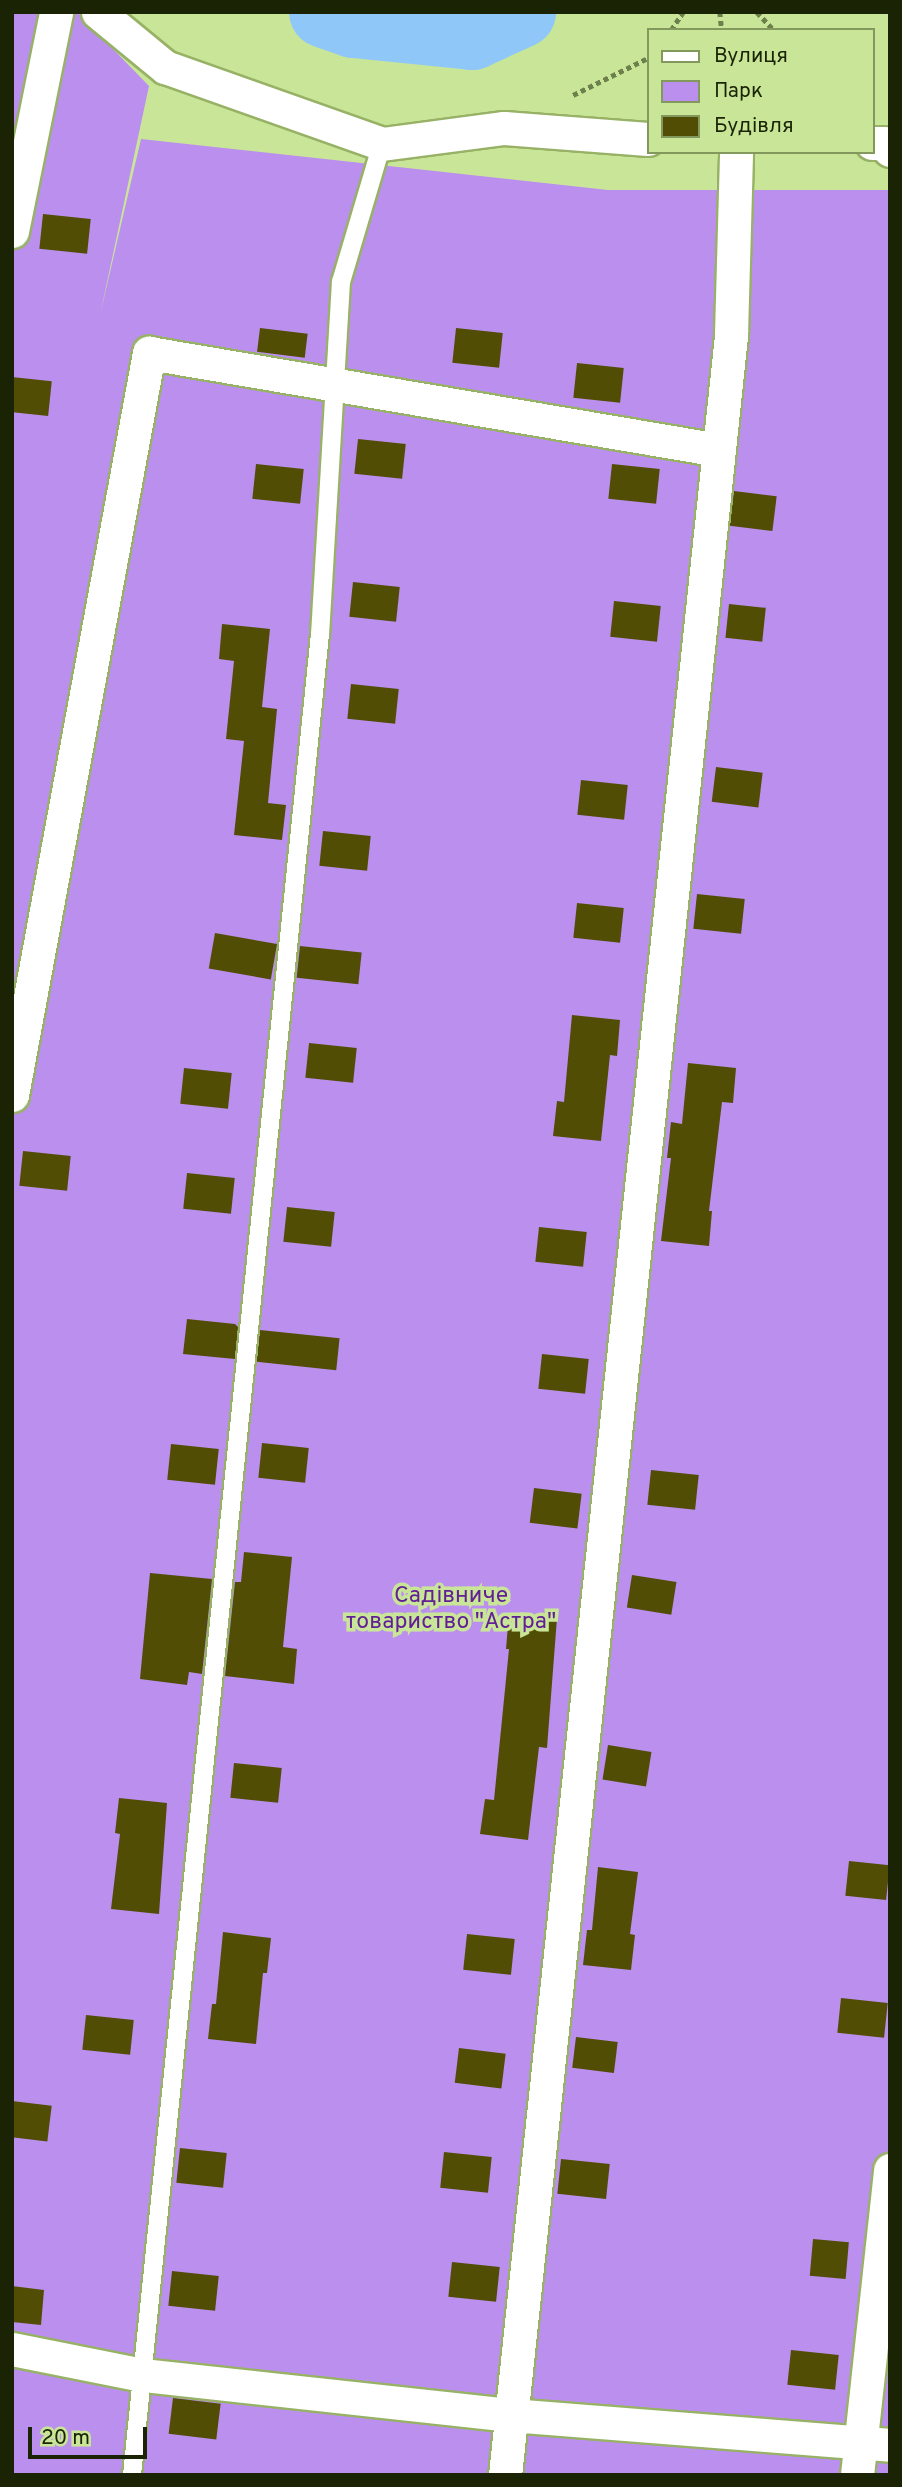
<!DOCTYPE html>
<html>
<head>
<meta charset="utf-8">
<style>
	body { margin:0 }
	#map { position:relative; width:902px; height:2487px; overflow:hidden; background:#c9e698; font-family:Overpass,sans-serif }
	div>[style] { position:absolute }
	.green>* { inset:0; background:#bb8fee }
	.river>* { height:72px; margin:-36px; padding:0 36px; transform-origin:36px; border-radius:36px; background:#8ec7f8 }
	.building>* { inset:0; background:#524d05; transform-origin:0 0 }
	.path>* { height:4.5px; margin-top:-2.25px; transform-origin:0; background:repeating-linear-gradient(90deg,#6d804b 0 5px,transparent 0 8.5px) }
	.roads { filter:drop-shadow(2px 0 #97b266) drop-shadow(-2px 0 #97b266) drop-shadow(0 2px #97b266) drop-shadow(0 -2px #97b266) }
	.lane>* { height:18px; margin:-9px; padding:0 9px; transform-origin:9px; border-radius:9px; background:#fff }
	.street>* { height:33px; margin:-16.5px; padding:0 16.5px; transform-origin:16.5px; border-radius:16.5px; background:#fff }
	span { translate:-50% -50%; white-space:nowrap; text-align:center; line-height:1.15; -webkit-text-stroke:7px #c9e698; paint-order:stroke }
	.park-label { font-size:23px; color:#621f96 }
	.frame { position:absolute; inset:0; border:14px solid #1a2405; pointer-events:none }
	.legend { position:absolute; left:647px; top:28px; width:228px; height:126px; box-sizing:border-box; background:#c9e698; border:2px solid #83985d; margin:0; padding:9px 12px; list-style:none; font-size:21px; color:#1a2405 }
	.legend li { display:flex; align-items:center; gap:14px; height:35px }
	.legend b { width:35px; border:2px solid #83985d }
	.scale { position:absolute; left:28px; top:2427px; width:119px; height:32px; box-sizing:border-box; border:4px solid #1a2405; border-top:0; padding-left:9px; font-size:21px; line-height:24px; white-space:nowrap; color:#1a2405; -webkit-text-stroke:5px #c9e698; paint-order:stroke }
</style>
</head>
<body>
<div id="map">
	<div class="green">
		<i style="clip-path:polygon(12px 12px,77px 12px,149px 86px,100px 315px,141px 139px,608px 190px,888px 190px,890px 2475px,12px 2475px)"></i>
	</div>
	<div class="river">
		<i style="left:325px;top:12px;width:31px;rotate:19deg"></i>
		<i style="left:354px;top:22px;width:119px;rotate:5.8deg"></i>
		<i style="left:472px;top:34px;width:53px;rotate:-24.6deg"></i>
	</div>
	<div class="building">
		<i style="left:43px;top:214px;width:48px;height:35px;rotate:6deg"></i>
		<i style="left:260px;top:328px;width:48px;height:24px;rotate:7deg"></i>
		<i style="left:456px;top:328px;width:47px;height:35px;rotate:6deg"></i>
		<i style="left:577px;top:363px;width:47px;height:35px;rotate:6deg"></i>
		<i style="left:12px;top:377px;width:40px;height:35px;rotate:6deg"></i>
		<i style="left:358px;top:439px;width:48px;height:35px;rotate:6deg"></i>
		<i style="left:256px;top:464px;width:48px;height:35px;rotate:6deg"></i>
		<i style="left:612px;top:464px;width:48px;height:35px;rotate:6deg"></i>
		<i style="left:734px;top:491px;width:43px;height:35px;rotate:7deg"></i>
		<i style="left:353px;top:582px;width:47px;height:35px;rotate:6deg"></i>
		<i style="left:614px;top:601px;width:47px;height:36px;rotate:6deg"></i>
		<i style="left:729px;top:604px;width:37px;height:34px;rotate:6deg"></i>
		<i style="clip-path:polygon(222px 624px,270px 629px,262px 707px,277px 709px,268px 803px,286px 805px,282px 840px,234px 835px,244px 741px,226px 739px,234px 661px,219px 659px)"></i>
		<i style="left:351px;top:684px;width:48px;height:35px;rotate:6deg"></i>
		<i style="left:716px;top:767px;width:47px;height:35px;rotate:7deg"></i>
		<i style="left:581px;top:780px;width:47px;height:35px;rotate:6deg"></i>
		<i style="left:323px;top:831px;width:48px;height:35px;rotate:6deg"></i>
		<i style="left:697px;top:894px;width:48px;height:35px;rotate:6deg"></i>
		<i style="left:577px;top:903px;width:47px;height:35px;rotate:6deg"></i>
		<i style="left:215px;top:933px;width:63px;height:36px;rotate:10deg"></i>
		<i style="left:300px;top:946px;width:62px;height:32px;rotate:6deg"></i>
		<i style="clip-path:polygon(572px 1015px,620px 1020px,617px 1056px,610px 1055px,601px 1141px,553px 1136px,557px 1101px,564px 1102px)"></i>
		<i style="left:309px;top:1043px;width:48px;height:35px;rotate:6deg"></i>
		<i style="clip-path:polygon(688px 1063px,736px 1068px,733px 1103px,722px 1102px,709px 1211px,712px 1211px,709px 1246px,661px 1241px,671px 1158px,667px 1158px,671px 1122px,682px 1124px)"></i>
		<i style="left:184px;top:1068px;width:48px;height:36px;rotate:6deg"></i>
		<i style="left:23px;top:1151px;width:48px;height:35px;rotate:6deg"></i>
		<i style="left:187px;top:1173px;width:48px;height:36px;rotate:6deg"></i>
		<i style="left:287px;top:1207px;width:48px;height:35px;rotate:6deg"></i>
		<i style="left:539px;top:1227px;width:48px;height:35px;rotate:6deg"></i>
		<i style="clip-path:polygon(187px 1319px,235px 1324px,238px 1327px,235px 1359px,183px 1354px)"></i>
		<i style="left:260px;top:1330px;width:80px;height:32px;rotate:6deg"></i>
		<i style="left:542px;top:1354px;width:47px;height:35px;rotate:6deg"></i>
		<i style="left:262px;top:1443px;width:47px;height:35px;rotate:6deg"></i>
		<i style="left:171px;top:1444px;width:48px;height:36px;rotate:6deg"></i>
		<i style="left:651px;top:1470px;width:48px;height:35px;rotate:6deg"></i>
		<i style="left:534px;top:1488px;width:48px;height:35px;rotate:7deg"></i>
		<i style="clip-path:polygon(244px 1552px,292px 1557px,283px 1647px,297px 1649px,294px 1684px,225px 1676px,235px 1582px,241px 1582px)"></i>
		<i style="clip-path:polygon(150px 1573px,212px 1579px,202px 1674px,189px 1672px,187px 1685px,140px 1679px)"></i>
		<i style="left:632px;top:1575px;width:45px;height:33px;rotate:9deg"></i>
		<i style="clip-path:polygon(509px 1613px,557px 1618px,547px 1748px,539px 1747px,528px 1840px,480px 1834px,485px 1799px,494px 1800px,509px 1649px,506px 1649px)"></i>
		<i style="left:608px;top:1745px;width:44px;height:35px;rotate:9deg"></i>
		<i style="left:234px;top:1763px;width:48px;height:35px;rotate:6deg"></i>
		<i style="clip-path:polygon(119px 1798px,167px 1803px,159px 1914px,111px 1909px,120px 1834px,115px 1833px)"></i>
		<i style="left:849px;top:1861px;width:41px;height:35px;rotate:6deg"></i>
		<i style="clip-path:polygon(598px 1867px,638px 1872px,630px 1934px,635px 1935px,631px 1970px,583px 1965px,587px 1930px,592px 1930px)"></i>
		<i style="clip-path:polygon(223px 1932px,271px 1938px,267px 1973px,263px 1973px,256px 2044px,208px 2039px,212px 2004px,216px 2004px)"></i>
		<i style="left:467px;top:1934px;width:48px;height:36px;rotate:6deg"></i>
		<i style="left:841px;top:1998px;width:47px;height:35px;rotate:6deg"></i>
		<i style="left:86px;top:2015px;width:48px;height:35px;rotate:6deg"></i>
		<i style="left:576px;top:2037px;width:42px;height:31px;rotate:7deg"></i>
		<i style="left:459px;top:2048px;width:47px;height:35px;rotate:7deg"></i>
		<i style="left:12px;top:2101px;width:40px;height:36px;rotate:7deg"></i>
		<i style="left:180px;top:2148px;width:47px;height:35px;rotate:6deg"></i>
		<i style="left:444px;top:2152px;width:48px;height:36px;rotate:6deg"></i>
		<i style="left:561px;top:2159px;width:49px;height:35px;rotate:6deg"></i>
		<i style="left:813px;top:2239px;width:36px;height:37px;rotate:5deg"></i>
		<i style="left:452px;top:2262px;width:48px;height:35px;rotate:6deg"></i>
		<i style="left:172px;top:2271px;width:47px;height:35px;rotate:6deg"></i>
		<i style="clip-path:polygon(12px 2286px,44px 2290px,41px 2325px,12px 2322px)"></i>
		<i style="left:791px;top:2350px;width:48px;height:35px;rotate:6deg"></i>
		<i style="left:173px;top:2398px;width:48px;height:36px;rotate:7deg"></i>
	</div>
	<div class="path">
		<i style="left:720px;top:12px;width:18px;rotate:84deg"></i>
		<i style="left:757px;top:12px;width:25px;rotate:47deg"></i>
		<i style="left:671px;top:30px;width:22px;rotate:-56deg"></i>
		<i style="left:573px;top:95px;width:84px;rotate:-26.3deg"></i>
	</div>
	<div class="roads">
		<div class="lane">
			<i style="left:132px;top:2475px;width:1850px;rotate:-84.17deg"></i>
			<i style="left:320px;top:635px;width:354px;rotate:-86.6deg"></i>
			<i style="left:341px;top:282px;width:144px;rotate:-73.5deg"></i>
		</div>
		<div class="street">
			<i style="left:98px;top:12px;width:87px;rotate:39.4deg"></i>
			<i style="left:165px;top:67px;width:230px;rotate:19.5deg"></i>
			<i style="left:382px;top:144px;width:123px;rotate:-7.5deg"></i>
			<i style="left:504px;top:128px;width:144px;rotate:4.4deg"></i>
			<i style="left:872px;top:143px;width:11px"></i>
			<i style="left:883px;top:143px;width:10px;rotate:45deg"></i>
			<i style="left:12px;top:231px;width:223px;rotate:-78.6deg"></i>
			<i style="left:12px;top:1095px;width:755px;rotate:-79.54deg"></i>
			<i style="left:149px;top:353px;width:578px;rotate:9.66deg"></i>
			<i style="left:12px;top:2349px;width:133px;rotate:11.3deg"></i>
			<i style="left:142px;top:2375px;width:371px;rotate:6.2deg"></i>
			<i style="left:511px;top:2415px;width:380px;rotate:4.5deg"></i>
			<i style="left:505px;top:2475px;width:2153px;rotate:-83.97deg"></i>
			<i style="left:731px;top:334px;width:182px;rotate:-88.4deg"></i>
			<i style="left:857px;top:2475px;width:307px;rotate:-83.8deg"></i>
		</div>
	</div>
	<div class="park-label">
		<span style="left:451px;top:1610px">Садівниче<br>товариство "Астра"</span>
	</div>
	<div class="frame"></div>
	<ul class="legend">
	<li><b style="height:9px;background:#fff"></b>Вулиця</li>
	<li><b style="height:19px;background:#bb8fee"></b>Парк</li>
	<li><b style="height:19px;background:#524d05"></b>Будівля</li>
	</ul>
	<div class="scale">20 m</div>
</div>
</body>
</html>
